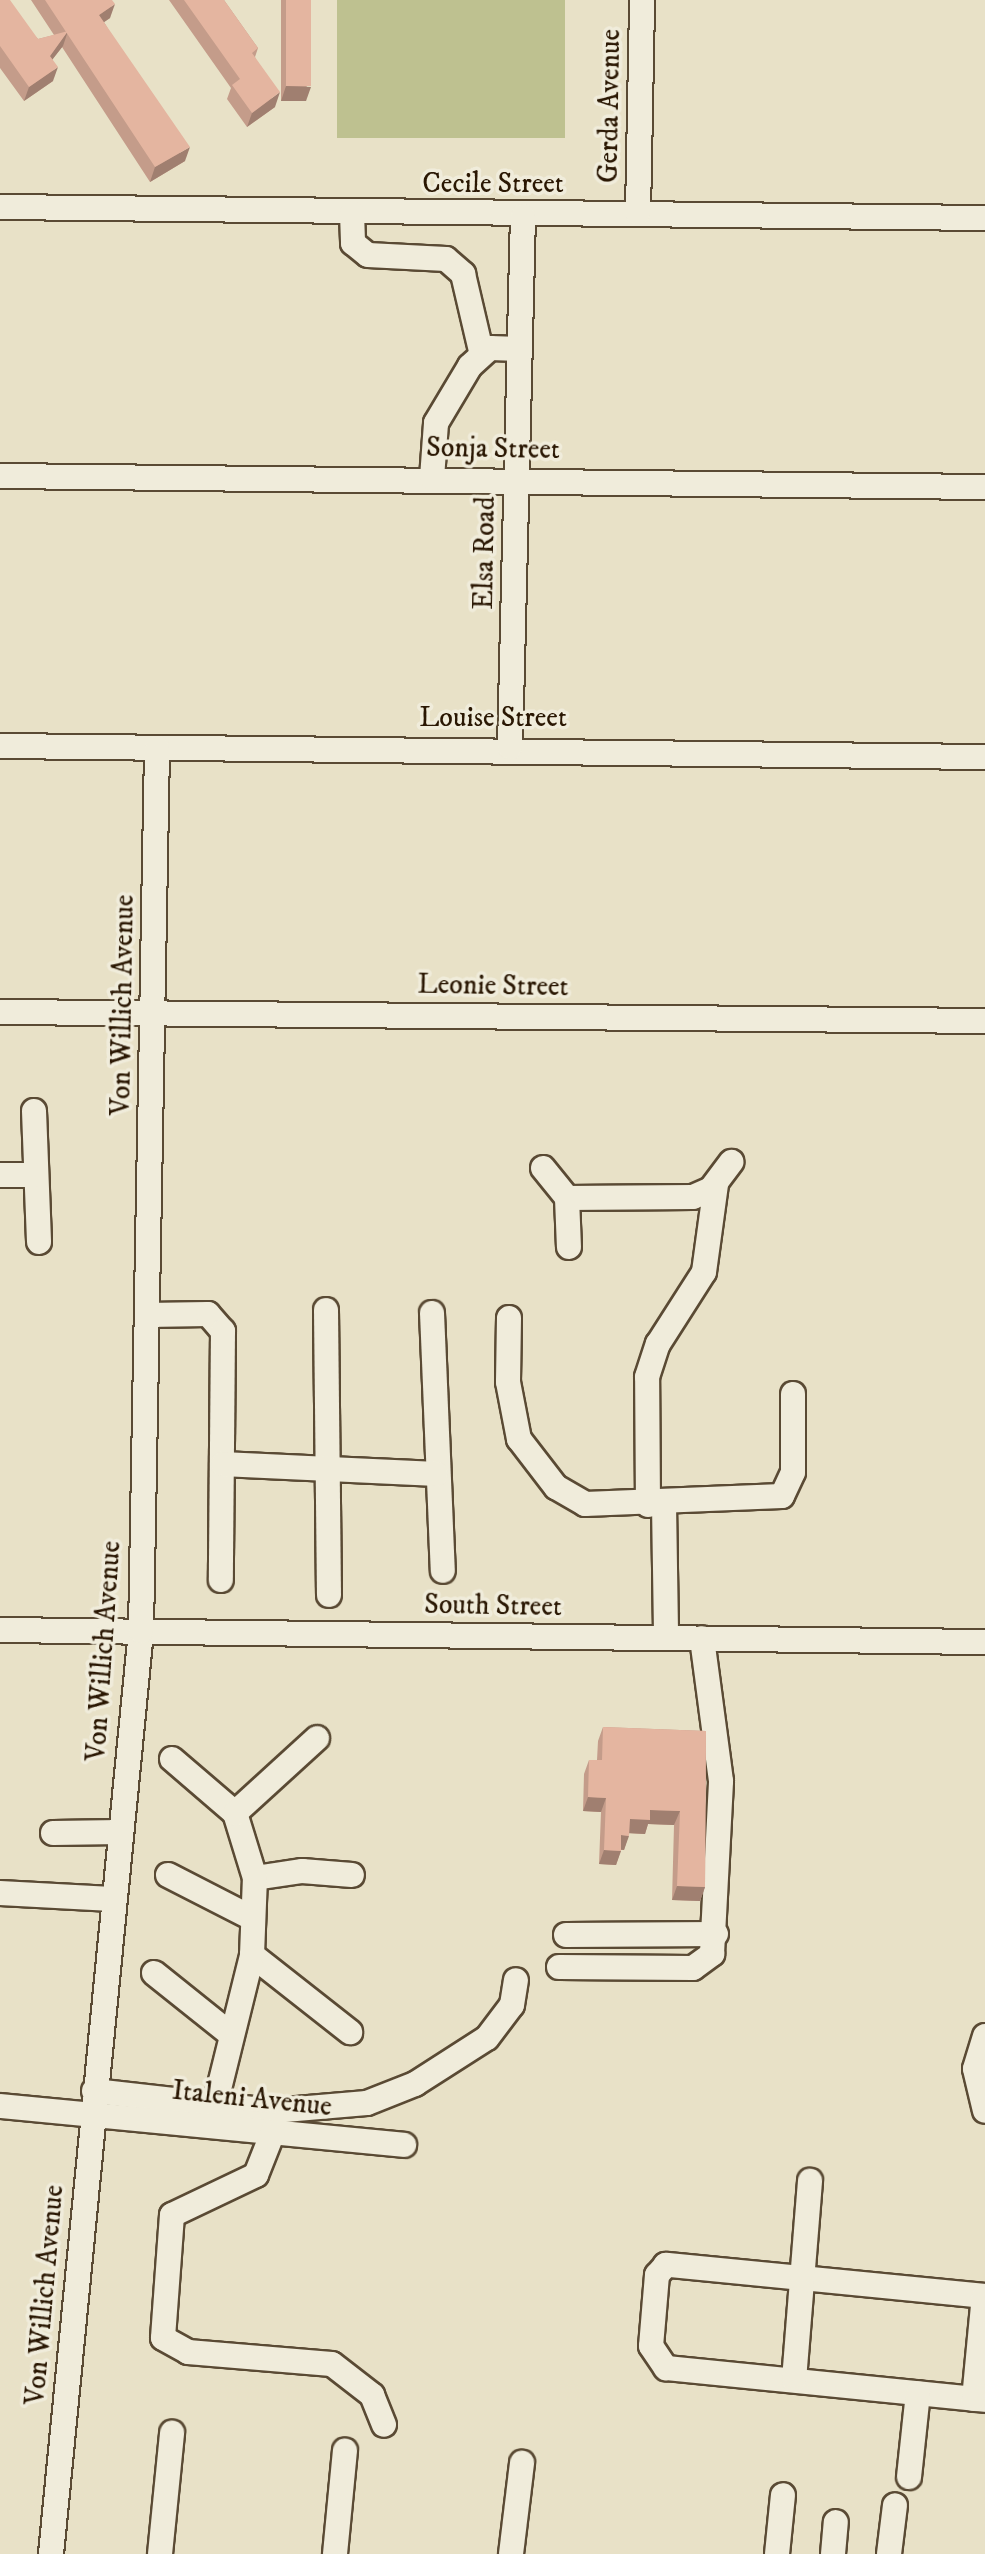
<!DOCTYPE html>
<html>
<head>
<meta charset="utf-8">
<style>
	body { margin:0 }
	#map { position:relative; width:985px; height:2554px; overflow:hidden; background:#e8e1c7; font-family:"IM FELL DW Pica",serif }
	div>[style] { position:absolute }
	.green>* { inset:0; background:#bec190; transform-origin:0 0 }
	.roads { filter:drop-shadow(2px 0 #5a4a34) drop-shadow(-2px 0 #5a4a34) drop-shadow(0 2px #5a4a34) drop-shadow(0 -2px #5a4a34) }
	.minor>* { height:24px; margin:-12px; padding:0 12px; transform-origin:12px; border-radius:12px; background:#f0ecdb }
	.wall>* { inset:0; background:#c49c8a }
	.shaded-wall>* { inset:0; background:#a07f70 }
	.building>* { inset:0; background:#e4b5a0; transform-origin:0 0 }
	span { translate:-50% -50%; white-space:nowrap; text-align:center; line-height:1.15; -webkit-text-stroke:7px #f0ecdb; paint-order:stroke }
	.street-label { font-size:28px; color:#2a1703 }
</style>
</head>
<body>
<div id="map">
	<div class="green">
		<i style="left:337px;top:0;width:228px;height:138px"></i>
	</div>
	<div class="roads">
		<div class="minor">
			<i style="left:0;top:207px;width:985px;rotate:0.64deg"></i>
			<i style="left:352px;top:213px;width:30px;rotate:88deg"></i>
			<i style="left:353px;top:243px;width:19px;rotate:39deg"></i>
			<i style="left:368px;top:255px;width:78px;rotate:2.9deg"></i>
			<i style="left:446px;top:259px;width:23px;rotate:41deg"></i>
			<i style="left:463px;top:274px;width:79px;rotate:76.8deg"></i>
			<i style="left:638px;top:213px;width:213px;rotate:-88.9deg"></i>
			<i style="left:0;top:476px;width:985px;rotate:0.64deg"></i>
			<i style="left:432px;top:478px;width:55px;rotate:-85.8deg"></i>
			<i style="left:436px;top:423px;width:66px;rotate:-59.2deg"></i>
			<i style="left:470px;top:366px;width:27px;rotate:-42deg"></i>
			<i style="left:490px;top:348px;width:30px;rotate:2deg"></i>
			<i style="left:0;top:746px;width:985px;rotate:0.64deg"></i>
			<i style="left:510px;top:747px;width:531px;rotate:-88.6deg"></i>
			<i style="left:0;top:1012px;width:985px;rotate:0.52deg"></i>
			<i style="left:34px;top:1111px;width:131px;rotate:87.8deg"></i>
			<i style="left:543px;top:1168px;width:38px;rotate:51deg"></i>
			<i style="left:567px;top:1198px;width:126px;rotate:-0.5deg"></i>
			<i style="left:693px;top:1197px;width:20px;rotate:-24deg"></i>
			<i style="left:711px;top:1189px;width:34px;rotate:-53deg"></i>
			<i style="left:0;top:1175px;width:36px"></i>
			<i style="left:567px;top:1198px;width:49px;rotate:87.7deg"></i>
			<i style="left:326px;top:1310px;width:285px;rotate:89.4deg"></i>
			<i style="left:432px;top:1313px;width:258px;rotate:87.6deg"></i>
			<i style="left:147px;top:1315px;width:61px;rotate:-0.9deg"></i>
			<i style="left:208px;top:1314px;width:23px;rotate:49deg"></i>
			<i style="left:223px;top:1331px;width:249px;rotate:90.5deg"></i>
			<i style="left:509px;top:1318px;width:64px;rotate:90.9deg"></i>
			<i style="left:508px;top:1382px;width:58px;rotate:79.1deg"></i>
			<i style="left:519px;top:1439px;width:61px;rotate:52.4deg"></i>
			<i style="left:556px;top:1487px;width:34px;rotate:30deg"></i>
			<i style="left:585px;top:1504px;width:197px;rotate:-2.3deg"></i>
			<i style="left:782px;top:1496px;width:26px;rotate:-65deg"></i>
			<i style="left:793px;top:1472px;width:78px;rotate:-90deg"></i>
			<i style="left:223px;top:1464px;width:213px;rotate:2.7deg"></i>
			<i style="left:664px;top:1504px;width:133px;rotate:89.1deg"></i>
			<i style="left:648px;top:1505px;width:128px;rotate:-90.4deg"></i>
			<i style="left:647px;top:1377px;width:35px;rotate:-72deg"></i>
			<i style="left:658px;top:1344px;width:85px;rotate:-57.4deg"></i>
			<i style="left:704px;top:1272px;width:89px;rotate:-82.2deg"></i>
			<i style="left:0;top:1630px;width:985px;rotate:0.7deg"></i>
			<i style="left:172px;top:1759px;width:83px;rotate:40.6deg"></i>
			<i style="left:53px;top:1833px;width:67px;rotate:-0.9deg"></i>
			<i style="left:168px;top:1875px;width:94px;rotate:27.1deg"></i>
			<i style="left:255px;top:1878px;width:48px;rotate:-8.5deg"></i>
			<i style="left:302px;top:1871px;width:50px;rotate:4.6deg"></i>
			<i style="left:0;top:1893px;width:112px;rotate:3.1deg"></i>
			<i style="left:566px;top:1935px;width:150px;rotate:-0.4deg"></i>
			<i style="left:252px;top:1955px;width:125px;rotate:38.2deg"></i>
			<i style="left:559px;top:1967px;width:134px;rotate:0.4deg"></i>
			<i style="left:693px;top:1968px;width:24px;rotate:-36deg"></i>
			<i style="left:712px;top:1954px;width:173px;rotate:-87deg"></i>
			<i style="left:721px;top:1781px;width:144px;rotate:-97.6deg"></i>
			<i style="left:154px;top:1973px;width:95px;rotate:38.6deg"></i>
			<i style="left:985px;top:2036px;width:34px;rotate:107deg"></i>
			<i style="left:975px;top:2069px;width:43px;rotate:76.6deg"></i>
			<i style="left:94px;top:2091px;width:180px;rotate:6.4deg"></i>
			<i style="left:273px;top:2111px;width:94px;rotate:-4.9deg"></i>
			<i style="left:367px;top:2103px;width:52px;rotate:-21.6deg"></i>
			<i style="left:415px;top:2084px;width:85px;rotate:-32.6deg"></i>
			<i style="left:487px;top:2038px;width:41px;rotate:-52.9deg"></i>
			<i style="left:512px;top:2005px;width:25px;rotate:-81deg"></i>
			<i style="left:215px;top:2105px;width:154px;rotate:-76.1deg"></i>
			<i style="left:252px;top:1955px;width:77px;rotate:-87.8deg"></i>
			<i style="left:255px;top:1878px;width:68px;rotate:-107.1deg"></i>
			<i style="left:235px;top:1813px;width:111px;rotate:-42.4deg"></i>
			<i style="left:0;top:2106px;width:406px;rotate:5.5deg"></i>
			<i style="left:273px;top:2132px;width:46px;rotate:111.6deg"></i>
			<i style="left:256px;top:2175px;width:93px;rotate:154.5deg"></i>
			<i style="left:172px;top:2215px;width:123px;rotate:94.2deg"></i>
			<i style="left:163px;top:2338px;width:29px;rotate:29deg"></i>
			<i style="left:188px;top:2352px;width:144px;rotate:4.8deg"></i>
			<i style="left:332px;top:2364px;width:51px;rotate:37.8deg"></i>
			<i style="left:372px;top:2395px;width:32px;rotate:68deg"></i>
			<i style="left:985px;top:2296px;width:321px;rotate:-174.4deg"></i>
			<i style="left:666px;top:2265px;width:13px;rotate:132deg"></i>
			<i style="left:657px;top:2275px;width:71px;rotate:94.8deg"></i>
			<i style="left:651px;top:2346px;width:27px;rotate:56deg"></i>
			<i style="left:666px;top:2368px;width:321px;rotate:5.7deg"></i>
			<i style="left:794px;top:2380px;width:200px;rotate:-85.4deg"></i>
			<i style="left:974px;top:2399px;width:103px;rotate:-84.5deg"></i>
			<i style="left:909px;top:2477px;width:84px;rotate:-83.9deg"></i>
			<i style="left:51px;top:2554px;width:927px;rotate:-84.43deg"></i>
			<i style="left:141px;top:1631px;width:883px;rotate:-88.96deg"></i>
			<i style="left:160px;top:2554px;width:122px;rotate:-84.3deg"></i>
			<i style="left:335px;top:2554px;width:104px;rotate:-84.5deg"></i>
			<i style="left:511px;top:2554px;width:92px;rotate:-83.1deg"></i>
			<i style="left:777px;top:2554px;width:59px;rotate:-84.2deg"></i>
			<i style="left:833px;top:2554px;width:32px;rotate:-85deg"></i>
			<i style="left:889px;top:2554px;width:49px;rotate:-83deg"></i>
		</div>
	</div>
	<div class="wall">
		<i style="clip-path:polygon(0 0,38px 39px,54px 35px,31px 0,112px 0,110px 18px,104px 22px,185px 161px,150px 182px,62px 47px,52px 60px,53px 81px,24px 101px,0 68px)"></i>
		<i style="clip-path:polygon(169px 0,224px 0,258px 48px,255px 57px,275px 107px,247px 127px,227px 99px,231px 88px)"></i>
		<i style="clip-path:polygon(281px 0,311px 0,306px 101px,281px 101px)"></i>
		<i style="clip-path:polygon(603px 1727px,706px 1731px,705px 1887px,700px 1901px,672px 1900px,674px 1825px,648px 1824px,645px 1834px,629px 1833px,624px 1850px,621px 1850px,616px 1865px,599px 1864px,601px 1812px,583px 1811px,584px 1774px,589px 1760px,597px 1760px,598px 1741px)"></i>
	</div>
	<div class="shaded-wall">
		<i style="clip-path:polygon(115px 4px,110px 18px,94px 29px,99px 15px)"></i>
		<i style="clip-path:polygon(68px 31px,63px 46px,44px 70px,50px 56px)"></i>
		<i style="clip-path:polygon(58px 67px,53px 81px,24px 101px,29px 87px)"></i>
		<i style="clip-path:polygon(286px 86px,311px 87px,306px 101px,281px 101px)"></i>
		<i style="clip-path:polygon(280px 92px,275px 107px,247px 127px,252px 113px)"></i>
		<i style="clip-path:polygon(190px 147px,185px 161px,150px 182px,155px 167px)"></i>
		<i style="clip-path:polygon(588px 1797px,606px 1798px,601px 1812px,583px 1811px)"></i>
		<i style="clip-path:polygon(650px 1810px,680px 1811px,674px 1825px,648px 1824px,645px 1834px,625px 1833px,630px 1819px)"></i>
		<i style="clip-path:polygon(621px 1835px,629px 1836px,624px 1850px,616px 1849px)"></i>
		<i style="clip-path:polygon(604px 1850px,621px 1851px,616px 1865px,599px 1864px)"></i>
		<i style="clip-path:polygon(677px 1886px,705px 1887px,700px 1901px,672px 1900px)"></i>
	</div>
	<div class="building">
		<i style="clip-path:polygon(0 0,10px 0,38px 39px,68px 31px,50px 56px,58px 67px,29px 87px,0 46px)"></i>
		<i style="clip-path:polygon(45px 0,112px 0,115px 4px,99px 15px,190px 147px,155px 167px)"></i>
		<i style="clip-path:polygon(184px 0,224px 0,258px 48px,252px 53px,280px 92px,252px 113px,232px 85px,240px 79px)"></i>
		<i style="left:286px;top:0;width:25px;height:86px"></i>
		<i style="clip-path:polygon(603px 1727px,706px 1731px,705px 1887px,677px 1886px,680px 1811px,650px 1810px,650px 1820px,630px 1819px,629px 1836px,621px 1835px,621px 1851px,604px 1850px,606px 1798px,588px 1797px,589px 1760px,602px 1760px)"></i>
	</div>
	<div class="street-label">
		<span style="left:610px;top:106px;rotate:-89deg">Gerda Avenue</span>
		<span style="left:493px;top:184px">Cecile Street</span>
		<span style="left:493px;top:449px;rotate:1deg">Sonja Street</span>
		<span style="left:485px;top:553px;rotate:-89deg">Elsa Road</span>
		<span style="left:493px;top:718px">Louise Street</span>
		<span style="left:493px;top:986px;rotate:1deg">Leonie Street</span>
		<span style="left:123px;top:1005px;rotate:-89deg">Von Willich Avenue</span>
		<span style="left:493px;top:1606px;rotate:1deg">South Street</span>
		<span style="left:104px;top:1651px;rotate:-86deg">Von Willich Avenue</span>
		<span style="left:252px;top:2099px;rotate:6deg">Italeni Avenue</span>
		<span style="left:45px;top:2295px;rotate:-85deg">Von Willich Avenue</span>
	</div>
</div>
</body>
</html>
